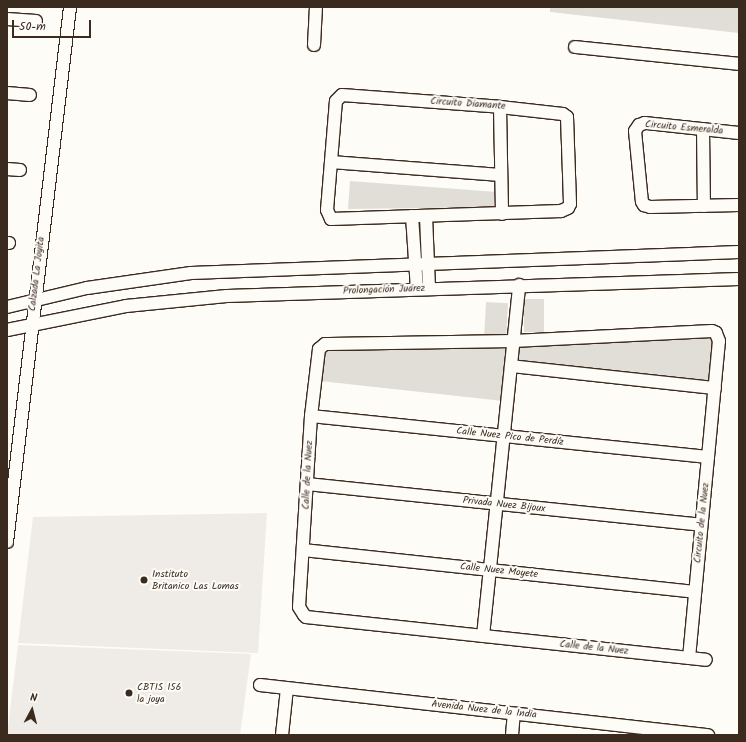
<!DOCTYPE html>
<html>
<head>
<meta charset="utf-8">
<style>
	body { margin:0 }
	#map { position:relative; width:746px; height:742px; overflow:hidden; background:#fdfcf7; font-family:Kalam,sans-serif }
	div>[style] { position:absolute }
	.built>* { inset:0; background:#efece7 }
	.green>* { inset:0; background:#e1ded7; transform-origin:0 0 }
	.roads { filter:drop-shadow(1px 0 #3b2a1e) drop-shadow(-1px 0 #3b2a1e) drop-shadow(0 1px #3b2a1e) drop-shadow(0 -1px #3b2a1e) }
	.minor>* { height:12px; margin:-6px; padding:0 6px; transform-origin:6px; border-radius:6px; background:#fdfcf7 }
	.dots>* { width:11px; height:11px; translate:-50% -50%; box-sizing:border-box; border:2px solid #fdfcf7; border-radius:50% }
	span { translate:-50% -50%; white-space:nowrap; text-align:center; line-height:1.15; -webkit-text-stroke:4px #fdfcf7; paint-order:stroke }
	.street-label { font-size:10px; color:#3b2a1e }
	.poi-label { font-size:10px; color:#3b2a1e }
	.left { translate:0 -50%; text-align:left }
	.frame { position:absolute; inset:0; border:8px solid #3b2a1e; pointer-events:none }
	.north { position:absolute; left:12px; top:690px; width:40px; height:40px; -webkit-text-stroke:3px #fdfcf7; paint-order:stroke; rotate:7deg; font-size:11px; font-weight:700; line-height:16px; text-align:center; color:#3b2a1e }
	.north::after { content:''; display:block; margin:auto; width:14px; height:18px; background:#3b2a1e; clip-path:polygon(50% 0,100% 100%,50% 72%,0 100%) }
	.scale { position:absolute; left:12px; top:20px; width:79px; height:18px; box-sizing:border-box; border:2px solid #3b2a1e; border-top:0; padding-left:5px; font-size:12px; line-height:14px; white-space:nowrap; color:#3b2a1e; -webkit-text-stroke:3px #fdfcf7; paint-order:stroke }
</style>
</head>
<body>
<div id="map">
	<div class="built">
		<i style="clip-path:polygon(267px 513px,258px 653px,18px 643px,33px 517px)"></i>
		<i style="clip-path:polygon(18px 645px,251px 654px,240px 735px,7px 735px)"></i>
	</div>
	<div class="green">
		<i style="clip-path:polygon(550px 7px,739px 7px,739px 33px,550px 12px)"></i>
		<i style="clip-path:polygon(350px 181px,497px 192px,496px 207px,348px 209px)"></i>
		<i style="left:524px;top:299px;width:20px;height:33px"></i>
		<i style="left:486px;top:302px;width:22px;height:32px;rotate:3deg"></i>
		<i style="clip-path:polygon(711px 334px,717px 339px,713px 386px,514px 364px,515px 343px)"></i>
		<i style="clip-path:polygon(509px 345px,503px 401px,320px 381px,322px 352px,331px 346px)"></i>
	</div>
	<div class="roads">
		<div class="minor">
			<i style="left:7px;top:19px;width:29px;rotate:4deg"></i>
			<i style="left:314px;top:45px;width:38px;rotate:-87deg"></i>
			<i style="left:575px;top:47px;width:165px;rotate:5.9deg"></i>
			<i style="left:7px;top:93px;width:23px;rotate:5deg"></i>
			<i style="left:342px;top:95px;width:158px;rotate:4.3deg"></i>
			<i style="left:500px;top:107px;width:63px;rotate:6.3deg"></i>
			<i style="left:563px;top:114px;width:5px;rotate:37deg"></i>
			<i style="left:567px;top:117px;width:87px;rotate:88deg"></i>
			<i style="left:570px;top:204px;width:4px;rotate:117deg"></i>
			<i style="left:568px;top:208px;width:8px;rotate:157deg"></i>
			<i style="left:561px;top:211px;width:230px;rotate:178deg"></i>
			<i style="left:331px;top:219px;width:10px;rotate:-114deg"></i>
			<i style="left:327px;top:210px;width:109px;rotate:-85.3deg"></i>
			<i style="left:336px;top:101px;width:8px;rotate:-45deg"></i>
			<i style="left:500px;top:107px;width:107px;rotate:88.9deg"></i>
			<i style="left:703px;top:129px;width:77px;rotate:89.3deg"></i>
			<i style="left:739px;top:133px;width:95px;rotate:-173.9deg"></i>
			<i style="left:645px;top:123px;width:6px;rotate:162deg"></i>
			<i style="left:639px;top:125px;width:7px;rotate:124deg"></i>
			<i style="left:635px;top:131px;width:71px;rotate:84.4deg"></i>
			<i style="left:642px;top:202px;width:4px;rotate:56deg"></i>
			<i style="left:644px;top:205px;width:6px;rotate:18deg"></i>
			<i style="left:650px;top:207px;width:89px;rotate:-1.3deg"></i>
			<i style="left:331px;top:162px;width:170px;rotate:4.4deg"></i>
			<i style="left:7px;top:169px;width:13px;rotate:4deg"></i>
			<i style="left:412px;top:216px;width:73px;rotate:86.1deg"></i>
			<i style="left:426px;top:216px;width:72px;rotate:87.6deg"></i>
			<i style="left:7px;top:243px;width:2px"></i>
			<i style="left:7px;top:307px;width:82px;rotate:-13.4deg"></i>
			<i style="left:87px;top:288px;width:105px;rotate:-8.2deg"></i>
			<i style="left:191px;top:273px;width:548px;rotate:-2.19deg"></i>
			<i style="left:7px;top:330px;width:121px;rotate:-11.4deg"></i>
			<i style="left:126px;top:306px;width:101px;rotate:-5.7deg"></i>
			<i style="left:227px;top:296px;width:512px;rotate:-1.9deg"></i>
			<i style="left:511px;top:366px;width:205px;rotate:6.2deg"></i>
			<i style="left:311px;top:416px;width:399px;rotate:5.9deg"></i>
			<i style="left:307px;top:484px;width:396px;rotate:5.9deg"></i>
			<i style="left:7px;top:542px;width:539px;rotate:-83.28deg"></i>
			<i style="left:303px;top:550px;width:394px;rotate:6.1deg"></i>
			<i style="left:483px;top:636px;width:353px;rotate:-84.1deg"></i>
			<i style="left:689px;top:658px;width:318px;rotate:-84.6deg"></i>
			<i style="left:719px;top:341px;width:9px;rotate:-111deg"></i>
			<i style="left:716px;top:333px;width:4px;rotate:-153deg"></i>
			<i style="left:712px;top:331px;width:199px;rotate:177.1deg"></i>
			<i style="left:513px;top:341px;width:184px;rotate:179.1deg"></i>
			<i style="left:329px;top:344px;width:4px;rotate:180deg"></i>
			<i style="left:325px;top:344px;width:8px;rotate:140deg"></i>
			<i style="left:319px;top:349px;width:67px;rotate:96.8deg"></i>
			<i style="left:311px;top:416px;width:191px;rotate:93.6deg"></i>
			<i style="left:299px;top:607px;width:9px;rotate:58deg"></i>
			<i style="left:304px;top:615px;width:3px;rotate:45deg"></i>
			<i style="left:306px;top:617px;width:402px;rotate:6.1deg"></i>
			<i style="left:260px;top:685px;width:451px;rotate:6.4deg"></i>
			<i style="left:282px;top:735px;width:47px;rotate:-83.9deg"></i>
			<i style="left:512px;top:735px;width:21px;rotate:-85deg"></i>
		</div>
	</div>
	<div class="dots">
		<i style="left:144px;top:580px;background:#3b2a1e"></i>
		<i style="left:129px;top:693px;background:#3b2a1e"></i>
	</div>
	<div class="street-label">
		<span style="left:468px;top:104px;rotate:4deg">Circuito Diamante</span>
		<span style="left:684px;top:128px;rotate:5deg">Circuito Esmeralda</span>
		<span style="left:37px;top:274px;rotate:-83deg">Calzada La Joyita</span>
		<span style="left:384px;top:290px;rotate:-2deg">Prolongación Juárez</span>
		<span style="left:510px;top:437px;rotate:6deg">Calle Nuez Pico de Perdíz</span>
		<span style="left:308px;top:475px;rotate:-87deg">Calle de la Nuez</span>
		<span style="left:504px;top:505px;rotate:6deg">Privada Nuez Bijoux</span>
		<span style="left:702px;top:523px;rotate:-84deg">Circuito de la Nuez</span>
		<span style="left:499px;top:571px;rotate:6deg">Calle Nuez Moyete</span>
		<span style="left:594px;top:648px;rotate:6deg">Calle de la Nuez</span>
		<span style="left:484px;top:710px;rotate:6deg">Avenida Nuez de la India</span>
	</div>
	<div class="poi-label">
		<span class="left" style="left:152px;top:580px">Instituto<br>Britanico Las Lomas</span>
		<span class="left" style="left:137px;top:693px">CBTIS 156<br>la joya</span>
	</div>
	<div class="frame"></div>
	<div class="north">N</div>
	<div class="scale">50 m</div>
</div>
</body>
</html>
